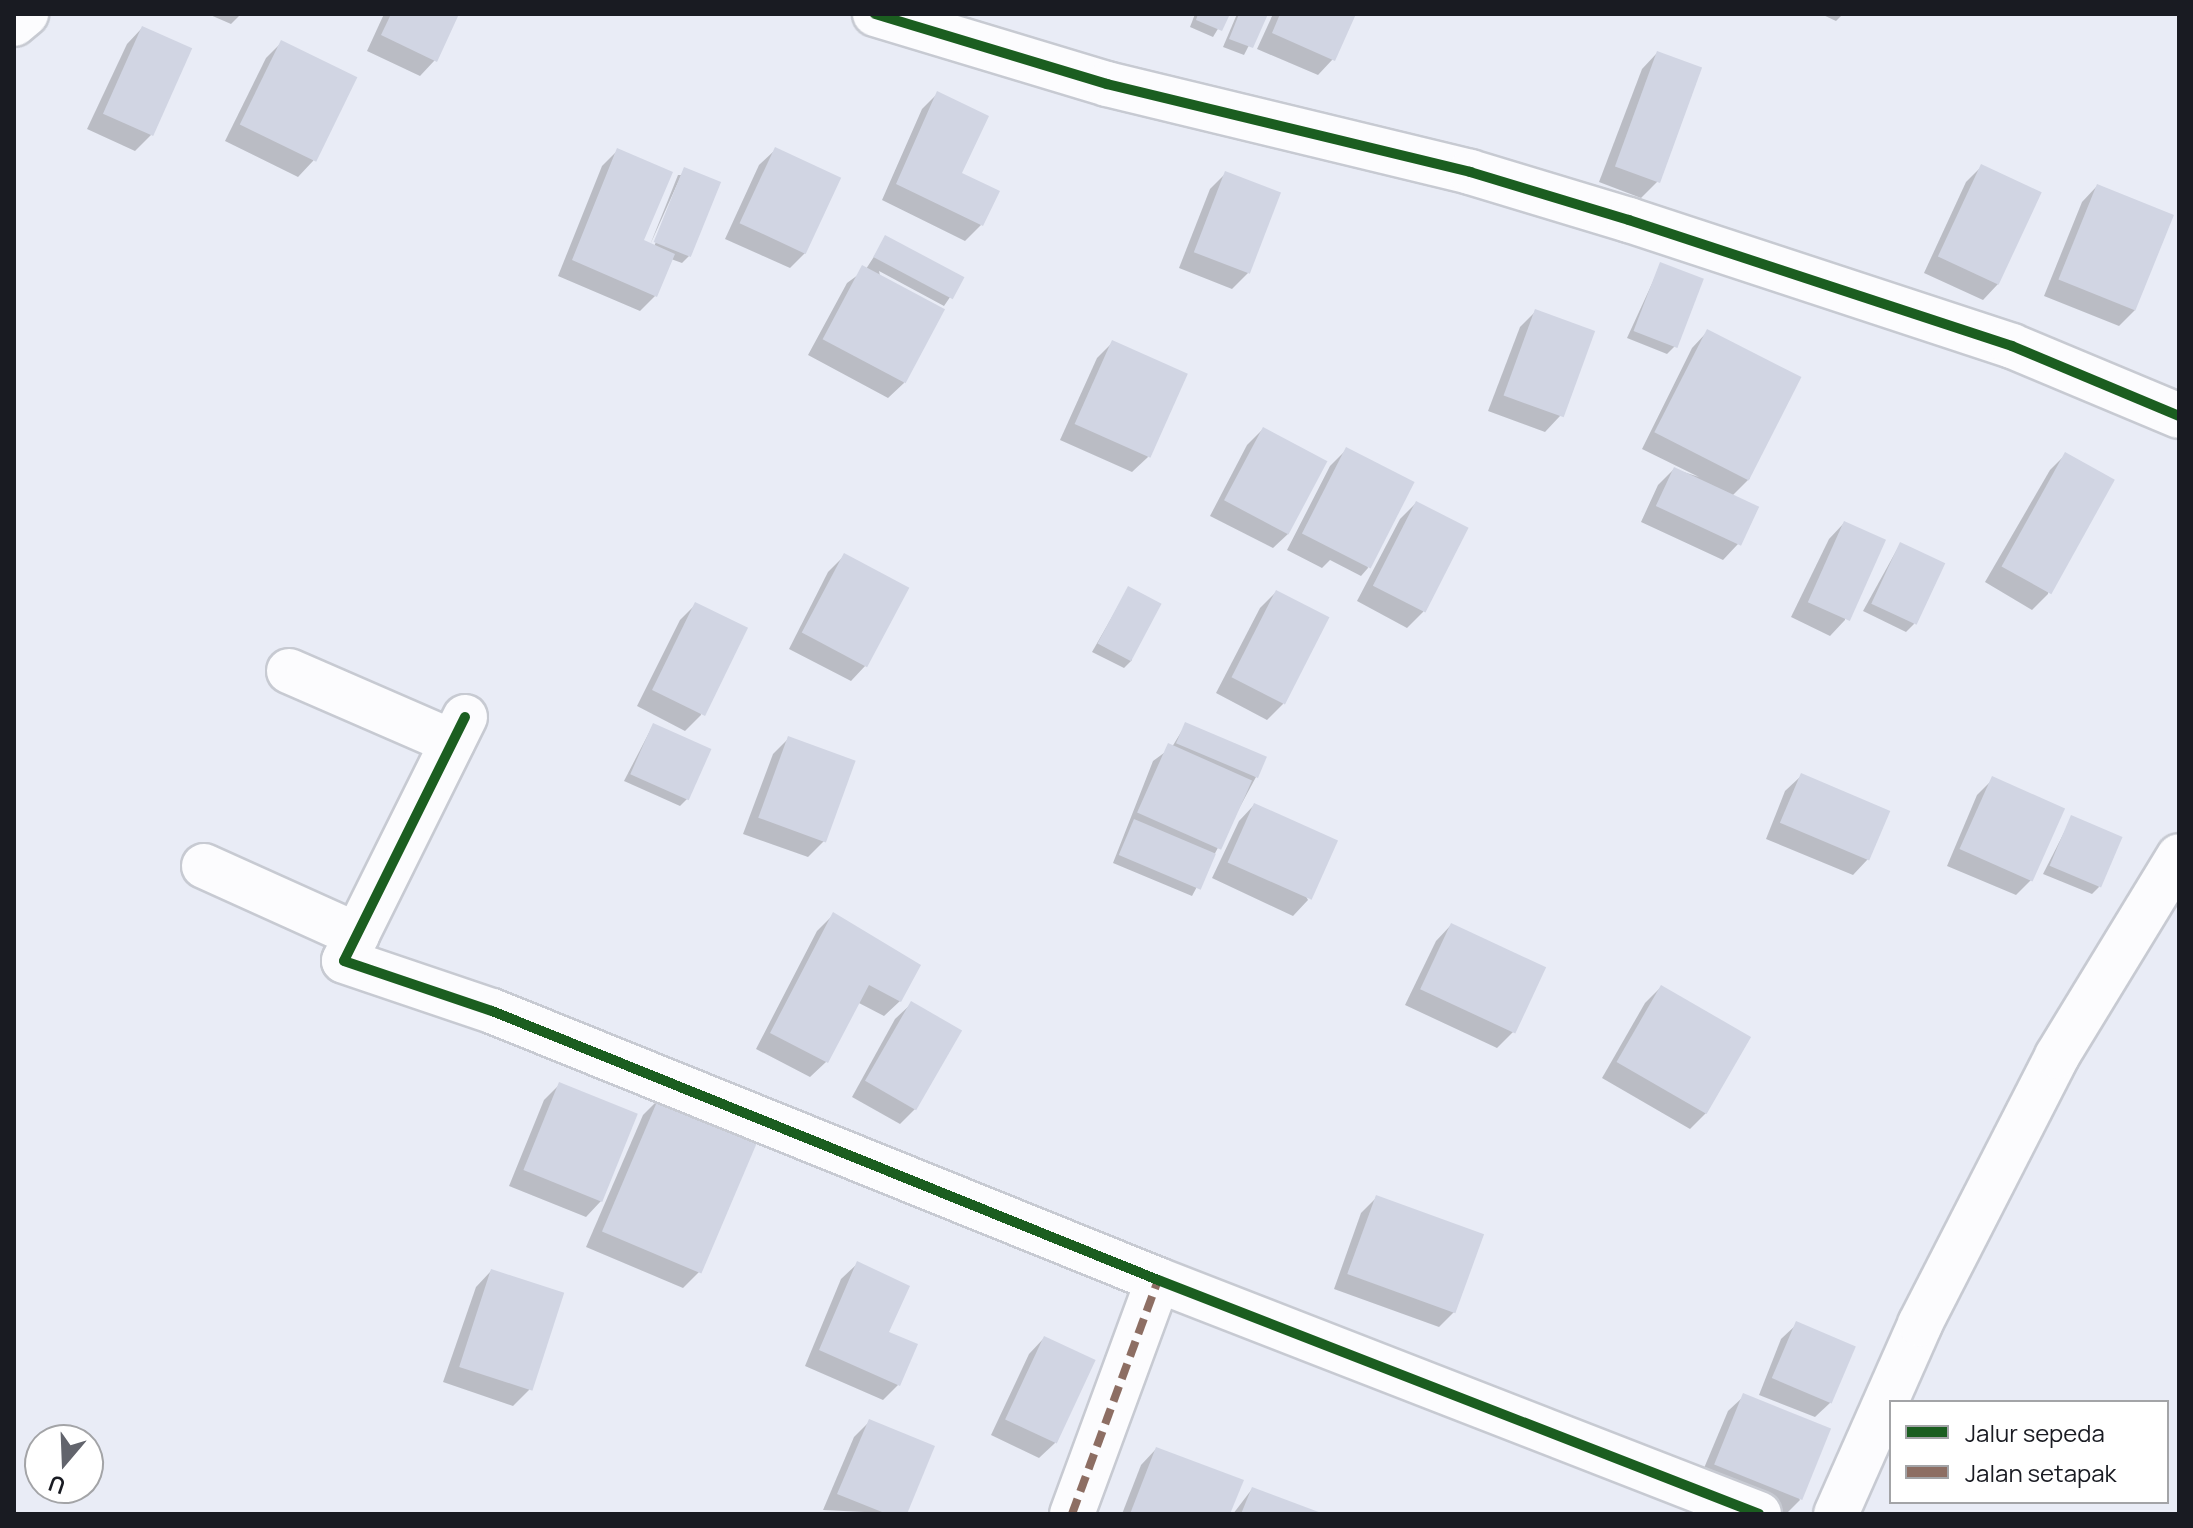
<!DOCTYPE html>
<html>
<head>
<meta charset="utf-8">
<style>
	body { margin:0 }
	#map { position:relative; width:2193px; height:1528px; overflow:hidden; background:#e9ecf6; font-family:Manrope,sans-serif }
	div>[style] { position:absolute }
	.shadow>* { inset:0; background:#0003 }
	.building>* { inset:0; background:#d1d5e3; transform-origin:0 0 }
	.roads { filter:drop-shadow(2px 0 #c7cad2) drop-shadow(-2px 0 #c7cad2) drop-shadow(0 2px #c7cad2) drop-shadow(0 -2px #c7cad2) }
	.minor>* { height:44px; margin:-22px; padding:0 22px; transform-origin:22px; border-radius:22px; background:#fcfcfe }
	.quiet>* { height:8px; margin-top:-4px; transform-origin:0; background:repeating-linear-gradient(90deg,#8d6e63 0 16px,transparent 0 24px) }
	.cycleway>* { height:10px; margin:-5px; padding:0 5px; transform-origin:5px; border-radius:5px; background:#1b5e20 }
	span { translate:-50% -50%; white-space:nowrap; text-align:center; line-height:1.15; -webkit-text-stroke:8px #fff; paint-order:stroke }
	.frame { position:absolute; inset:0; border:16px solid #191b22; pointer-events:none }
	.legend { position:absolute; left:1889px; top:1400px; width:280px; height:104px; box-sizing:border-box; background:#fff; border:2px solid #a3a4a7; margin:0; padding:10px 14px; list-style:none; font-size:24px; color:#191b22 }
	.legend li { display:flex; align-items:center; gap:16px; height:40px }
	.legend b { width:40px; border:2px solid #a3a4a7 }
	.north { position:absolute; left:24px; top:1424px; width:80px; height:80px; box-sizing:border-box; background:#fff; border:2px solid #a3a4a7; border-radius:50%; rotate:199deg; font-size:22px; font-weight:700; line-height:32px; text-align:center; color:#191b22 }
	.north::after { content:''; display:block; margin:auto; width:28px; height:36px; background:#62646c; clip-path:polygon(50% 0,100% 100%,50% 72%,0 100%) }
</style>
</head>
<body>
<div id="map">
	<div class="shadow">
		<i style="clip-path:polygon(208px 14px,241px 14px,231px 24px)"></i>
		<i style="clip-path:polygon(384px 14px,457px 14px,435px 60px,420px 76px,367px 51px)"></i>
		<i style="clip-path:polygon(1195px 14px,1227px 14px,1213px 37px,1190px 27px)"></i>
		<i style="clip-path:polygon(1237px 14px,1265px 14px,1244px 55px,1223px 47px)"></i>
		<i style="clip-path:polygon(1273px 14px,1354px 14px,1333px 59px,1318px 75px,1257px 49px)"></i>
		<i style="clip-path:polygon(1821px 14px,1843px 14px,1836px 21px)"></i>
		<i style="clip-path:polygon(142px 28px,151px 135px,135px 151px,87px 129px,127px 44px)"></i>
		<i style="clip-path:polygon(281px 43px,354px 78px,313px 161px,298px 177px,225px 141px,266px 58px)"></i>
		<i style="clip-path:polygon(1657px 53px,1657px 182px,1641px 198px,1599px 182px,1642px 69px)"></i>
		<i style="clip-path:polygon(938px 93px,959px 174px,981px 225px,965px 241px,882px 200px,922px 109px)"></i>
		<i style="clip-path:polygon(evenodd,618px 150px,642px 241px,650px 245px,684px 169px,690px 255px,682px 263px,671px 259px,656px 295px,640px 311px,558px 276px,602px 166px,618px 150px,678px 175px,682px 175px,652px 252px,648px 250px,678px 175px)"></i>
		<i style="clip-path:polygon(775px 150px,805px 253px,790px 268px,725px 239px,759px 165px)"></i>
		<i style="clip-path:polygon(1981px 167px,2040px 193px,1998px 284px,1983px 300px,1924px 273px,1966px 182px)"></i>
		<i style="clip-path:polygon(1226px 173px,1248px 273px,1232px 289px,1179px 268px,1210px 189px)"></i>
		<i style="clip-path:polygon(2097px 186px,2135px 310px,2119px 326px,2044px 296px,2082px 202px)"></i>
		<i style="clip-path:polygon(886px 238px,963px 278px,944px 306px,879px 271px,904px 383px,888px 398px,808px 355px,847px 283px,866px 269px)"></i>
		<i style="clip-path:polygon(1661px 264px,1675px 346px,1667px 354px,1627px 338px)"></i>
		<i style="clip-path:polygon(1536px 311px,1560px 416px,1545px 432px,1488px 411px,1520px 327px)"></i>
		<i style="clip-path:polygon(1707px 332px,1750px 478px,1732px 496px,1738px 544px,1723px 560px,1641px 522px,1658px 485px,1674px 469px,1699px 477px,1642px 449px,1692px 348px)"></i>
		<i style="clip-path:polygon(1113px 342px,1148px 457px,1132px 472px,1060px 440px,1097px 358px)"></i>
		<i style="clip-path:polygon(1263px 429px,1289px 533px,1273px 548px,1210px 516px,1247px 445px)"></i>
		<i style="clip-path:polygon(1346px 450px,1368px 568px,1361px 576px,1330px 560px,1322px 568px,1287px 550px,1330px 466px)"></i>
		<i style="clip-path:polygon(2066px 454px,2048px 594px,2032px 610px,1985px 582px,2050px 470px)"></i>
		<i style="clip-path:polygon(1416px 503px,1466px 529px,1423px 612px,1407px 628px,1357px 601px,1400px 519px)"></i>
		<i style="clip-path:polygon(1844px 523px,1845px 620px,1830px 636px,1791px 617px,1829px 539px)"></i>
		<i style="clip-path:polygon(1900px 544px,1914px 624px,1906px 632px,1863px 611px)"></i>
		<i style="clip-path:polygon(844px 556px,866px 665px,851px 681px,789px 649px,828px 572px)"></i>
		<i style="clip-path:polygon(1128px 589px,1132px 660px,1124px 668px,1092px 652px)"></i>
		<i style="clip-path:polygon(1276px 592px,1283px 704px,1267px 720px,1216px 693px,1260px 608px)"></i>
		<i style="clip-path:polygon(696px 604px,701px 715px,685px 731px,637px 706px,680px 620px)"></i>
		<i style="clip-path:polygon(1186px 724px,1256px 777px,1192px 896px,1113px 863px,1153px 761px,1172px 747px)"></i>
		<i style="clip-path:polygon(653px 725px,687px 799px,680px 806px,624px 781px)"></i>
		<i style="clip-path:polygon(789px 738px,824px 841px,808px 857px,743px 834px,773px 754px)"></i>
		<i style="clip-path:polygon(1801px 776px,1868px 859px,1853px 875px,1766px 839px,1785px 791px)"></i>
		<i style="clip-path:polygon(1993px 779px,2032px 879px,2016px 895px,1947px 866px,1977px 795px)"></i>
		<i style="clip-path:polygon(1254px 805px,1308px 900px,1293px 916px,1212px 878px,1239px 821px)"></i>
		<i style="clip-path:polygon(2072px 817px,2099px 887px,2092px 894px,2043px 874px)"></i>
		<i style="clip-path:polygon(833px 915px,900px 1001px,884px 1016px,857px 1002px,826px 1062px,810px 1077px,756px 1049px,817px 931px)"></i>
		<i style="clip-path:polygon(1451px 925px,1513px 1032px,1497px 1048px,1405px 1005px,1436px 941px)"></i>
		<i style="clip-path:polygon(1661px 987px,1749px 1038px,1706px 1113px,1690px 1129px,1602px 1078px,1645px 1003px)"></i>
		<i style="clip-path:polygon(911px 1004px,915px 1109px,900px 1124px,852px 1097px,895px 1019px)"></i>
		<i style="clip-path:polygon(560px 1084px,601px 1201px,586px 1217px,509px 1186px,544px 1100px)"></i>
		<i style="clip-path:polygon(659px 1099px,699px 1272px,683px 1288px,586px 1247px,643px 1115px)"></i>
		<i style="clip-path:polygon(1377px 1197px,1455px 1311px,1439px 1327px,1334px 1289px,1361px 1213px)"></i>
		<i style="clip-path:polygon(857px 1264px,886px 1333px,898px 1385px,883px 1400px,805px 1366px,841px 1279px)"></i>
		<i style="clip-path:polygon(491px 1271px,561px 1295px,529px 1390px,513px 1406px,443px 1382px,476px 1287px)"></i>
		<i style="clip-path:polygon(1797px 1324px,1831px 1402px,1815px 1417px,1759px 1395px,1781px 1339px)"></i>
		<i style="clip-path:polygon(1044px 1338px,1055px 1443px,1039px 1458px,991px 1435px,1029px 1354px)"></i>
		<i style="clip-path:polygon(1744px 1396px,1800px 1500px,1786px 1514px,1699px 1480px,1728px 1411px)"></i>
		<i style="clip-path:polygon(870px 1421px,905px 1514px,823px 1510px,854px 1437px)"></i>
		<i style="clip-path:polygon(1156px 1449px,1228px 1514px,1122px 1514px,1141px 1465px)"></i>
		<i style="clip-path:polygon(1252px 1489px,1319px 1514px,1233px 1514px)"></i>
	</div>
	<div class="building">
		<i style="clip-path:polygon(391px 14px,459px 14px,437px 62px,381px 35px)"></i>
		<i style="clip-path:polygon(1198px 14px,1230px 14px,1222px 31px,1196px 20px)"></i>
		<i style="clip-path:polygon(1239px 14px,1268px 14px,1253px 48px,1229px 39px)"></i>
		<i style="clip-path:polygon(1280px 14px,1356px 14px,1335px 61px,1272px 33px)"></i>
		<i style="left:142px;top:26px;width:55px;height:96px;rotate:24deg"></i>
		<i style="left:281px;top:40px;width:85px;height:94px;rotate:26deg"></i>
		<i style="left:1657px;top:51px;width:48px;height:123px;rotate:20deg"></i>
		<i style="clip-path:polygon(937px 91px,989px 116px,962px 173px,1000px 191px,983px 226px,896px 184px)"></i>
		<i style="left:775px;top:147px;width:73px;height:84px;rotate:25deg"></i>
		<i style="clip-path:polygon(617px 148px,673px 172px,644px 240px,675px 254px,657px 297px,572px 260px)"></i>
		<i style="left:1981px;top:164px;width:67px;height:102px;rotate:25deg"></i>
		<i style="left:684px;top:167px;width:40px;height:81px;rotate:22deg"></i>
		<i style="left:1225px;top:171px;width:60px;height:87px;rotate:21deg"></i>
		<i style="left:2097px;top:184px;width:83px;height:103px;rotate:22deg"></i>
		<i style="left:885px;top:235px;width:90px;height:25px;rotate:28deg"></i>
		<i style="left:1660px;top:262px;width:47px;height:74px;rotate:21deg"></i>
		<i style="left:862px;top:265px;width:94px;height:84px;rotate:28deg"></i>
		<i style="left:1535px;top:309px;width:64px;height:92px;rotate:20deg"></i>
		<i style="left:1707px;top:329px;width:106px;height:116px;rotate:27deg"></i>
		<i style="left:1112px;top:340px;width:83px;height:92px;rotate:24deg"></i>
		<i style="left:1263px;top:427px;width:73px;height:83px;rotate:28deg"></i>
		<i style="left:1346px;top:447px;width:77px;height:97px;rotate:27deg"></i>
		<i style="left:2065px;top:452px;width:57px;height:131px;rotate:29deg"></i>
		<i style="left:1674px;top:467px;width:94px;height:43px;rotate:25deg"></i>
		<i style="left:1416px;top:501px;width:59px;height:95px;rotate:27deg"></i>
		<i style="left:1844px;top:521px;width:46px;height:89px;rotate:24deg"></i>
		<i style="left:1900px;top:542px;width:50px;height:68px;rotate:25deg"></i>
		<i style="left:844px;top:553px;width:74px;height:90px;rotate:28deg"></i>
		<i style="left:1128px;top:586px;width:38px;height:65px;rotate:28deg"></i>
		<i style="left:1276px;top:590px;width:60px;height:98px;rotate:27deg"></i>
		<i style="left:695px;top:602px;width:59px;height:98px;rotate:26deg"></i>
		<i style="left:1185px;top:722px;width:89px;height:23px;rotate:23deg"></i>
		<i style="left:653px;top:723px;width:64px;height:56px;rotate:24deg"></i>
		<i style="left:788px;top:736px;width:72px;height:87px;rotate:20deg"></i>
		<i style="left:1168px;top:743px;width:92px;height:76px;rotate:24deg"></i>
		<i style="left:1801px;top:773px;width:97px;height:54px;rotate:23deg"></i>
		<i style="left:1992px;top:776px;width:80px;height:80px;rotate:24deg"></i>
		<i style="left:1254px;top:803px;width:92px;height:65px;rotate:24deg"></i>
		<i style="left:2071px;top:815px;width:56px;height:55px;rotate:23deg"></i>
		<i style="left:1134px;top:819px;width:89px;height:39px;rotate:23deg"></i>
		<i style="clip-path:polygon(833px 912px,921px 965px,901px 1002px,869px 985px,828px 1063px,770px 1033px)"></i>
		<i style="left:1451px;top:923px;width:105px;height:73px;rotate:25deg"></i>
		<i style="left:1661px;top:985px;width:104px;height:89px;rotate:30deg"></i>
		<i style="left:911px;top:1001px;width:59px;height:92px;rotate:30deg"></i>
		<i style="left:559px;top:1082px;width:85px;height:95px;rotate:22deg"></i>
		<i style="left:659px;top:1097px;width:108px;height:146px;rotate:23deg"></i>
		<i style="left:1376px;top:1195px;width:115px;height:84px;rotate:20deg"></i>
		<i style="clip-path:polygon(857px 1261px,910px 1286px,889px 1332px,918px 1344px,900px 1386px,819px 1350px)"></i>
		<i style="left:491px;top:1269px;width:77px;height:103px;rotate:18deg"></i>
		<i style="left:1796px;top:1321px;width:65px;height:62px;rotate:23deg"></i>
		<i style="left:1044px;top:1336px;width:57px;height:92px;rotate:25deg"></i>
		<i style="left:1743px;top:1393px;width:95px;height:77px;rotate:22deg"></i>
		<i style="clip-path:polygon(869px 1419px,935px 1446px,907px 1514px,887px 1514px,837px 1494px)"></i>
		<i style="clip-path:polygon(1156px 1447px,1244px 1480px,1230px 1514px,1130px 1514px)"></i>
		<i style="clip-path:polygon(1252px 1487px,1324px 1514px,1241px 1514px)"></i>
	</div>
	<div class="roads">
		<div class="minor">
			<i style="left:875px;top:14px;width:242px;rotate:16.8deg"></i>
			<i style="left:1107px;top:84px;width:374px;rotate:13.6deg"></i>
			<i style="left:1470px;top:172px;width:166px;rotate:16.8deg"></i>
			<i style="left:1629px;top:220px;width:403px;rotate:18.2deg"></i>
			<i style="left:2012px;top:346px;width:181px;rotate:22.7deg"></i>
			<i style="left:14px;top:24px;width:16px;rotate:-40deg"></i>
			<i style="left:289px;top:671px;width:178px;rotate:23.5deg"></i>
			<i style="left:465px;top:717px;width:272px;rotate:116.4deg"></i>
			<i style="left:344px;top:961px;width:156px;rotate:18.7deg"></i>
			<i style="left:492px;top:1011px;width:718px;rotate:21.99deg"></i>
			<i style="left:1158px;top:1280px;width:645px;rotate:21.27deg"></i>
			<i style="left:204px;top:866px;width:168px;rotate:24.3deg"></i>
			<i style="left:1072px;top:1514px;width:249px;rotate:-69.8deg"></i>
			<i style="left:1836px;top:1514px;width:208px;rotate:-66.1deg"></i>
			<i style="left:1920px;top:1324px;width:301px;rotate:-62.9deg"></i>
			<i style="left:2057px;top:1056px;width:234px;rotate:-58.6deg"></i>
		</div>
	</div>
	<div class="quiet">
		<i style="left:1072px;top:1514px;width:249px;rotate:-69.8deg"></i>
	</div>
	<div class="cycleway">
		<i style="left:875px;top:14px;width:242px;rotate:16.8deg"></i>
		<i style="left:1107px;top:84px;width:374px;rotate:13.6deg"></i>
		<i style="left:1470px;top:172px;width:166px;rotate:16.8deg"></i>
		<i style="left:1629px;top:220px;width:403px;rotate:18.2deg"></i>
		<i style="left:2012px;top:346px;width:181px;rotate:22.7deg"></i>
		<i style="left:465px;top:717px;width:272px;rotate:116.4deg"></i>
		<i style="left:344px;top:961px;width:156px;rotate:18.7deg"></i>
		<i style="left:492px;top:1011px;width:718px;rotate:21.99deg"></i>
		<i style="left:1158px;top:1280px;width:645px;rotate:21.27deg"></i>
	</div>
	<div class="frame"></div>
	<ul class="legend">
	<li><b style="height:10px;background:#1b5e20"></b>Jalur sepeda</li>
	<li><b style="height:10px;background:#8d6e63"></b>Jalan setapak</li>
	</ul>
	<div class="north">U</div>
</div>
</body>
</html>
